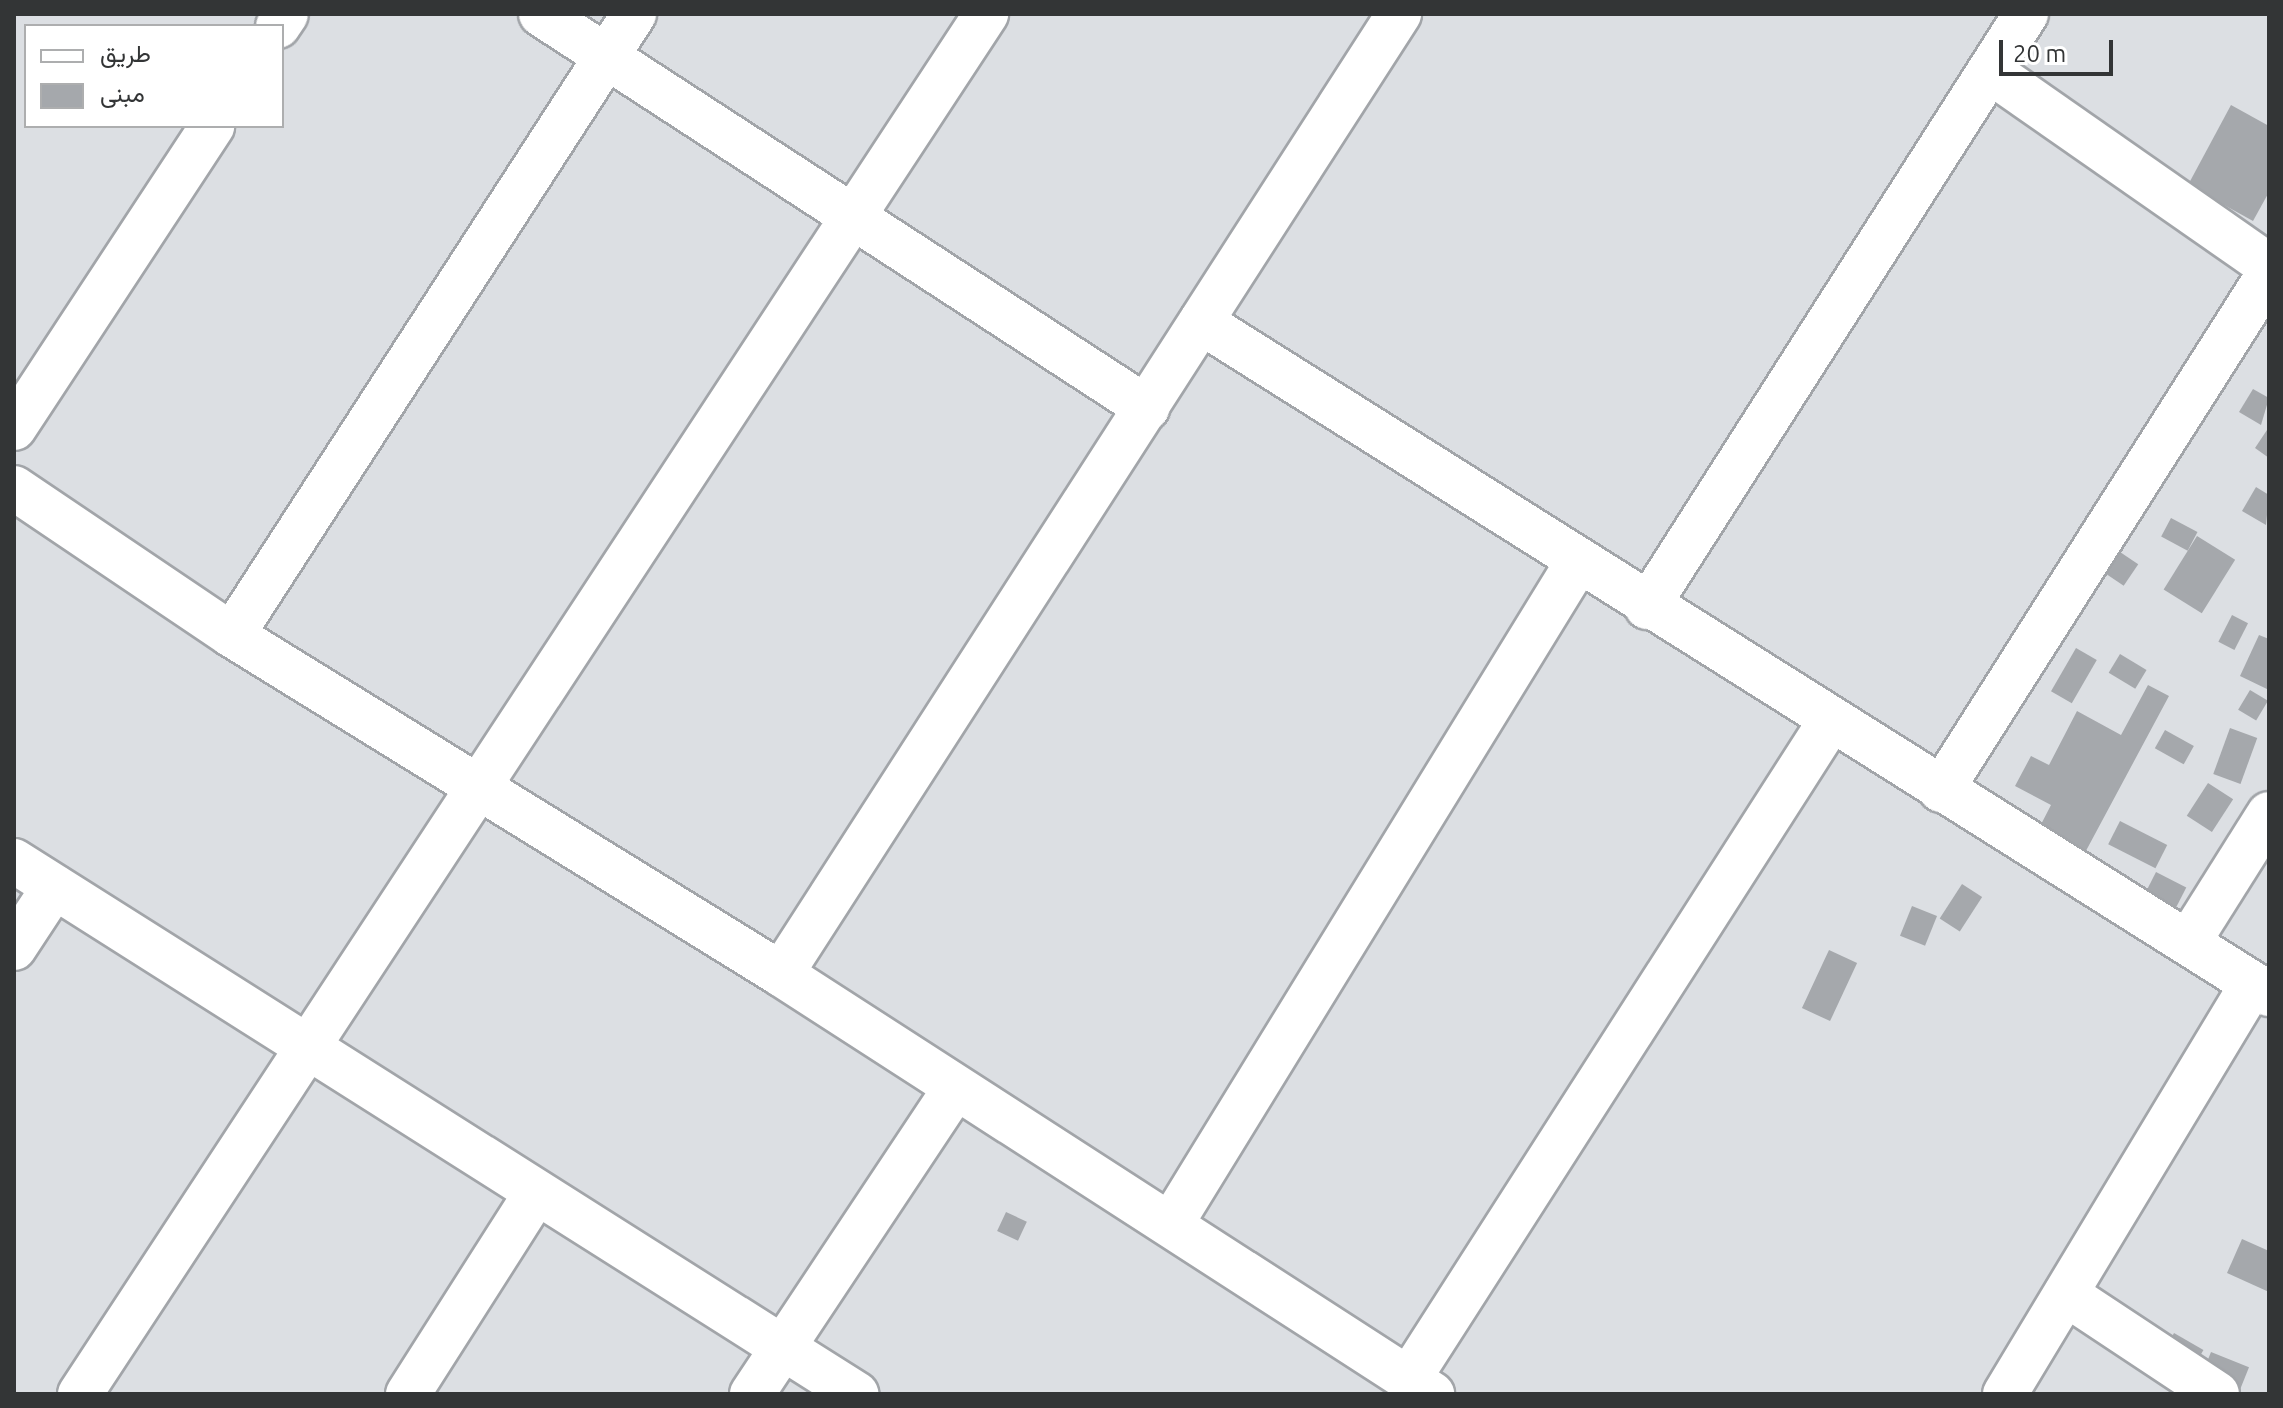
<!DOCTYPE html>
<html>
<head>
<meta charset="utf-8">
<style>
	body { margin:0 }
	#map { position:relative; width:2283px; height:1408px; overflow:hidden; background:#dcdfe3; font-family:Ubuntu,Vazirmatn,sans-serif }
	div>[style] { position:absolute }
	.building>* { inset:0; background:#a5a8ac; transform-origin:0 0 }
	.roads { filter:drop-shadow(2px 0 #a2a5a9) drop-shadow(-2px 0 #a2a5a9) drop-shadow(0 2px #a2a5a9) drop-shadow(0 -2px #a2a5a9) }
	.minor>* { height:44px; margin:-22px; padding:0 22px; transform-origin:22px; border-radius:22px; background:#fff }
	span { translate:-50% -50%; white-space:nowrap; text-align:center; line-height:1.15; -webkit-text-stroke:6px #fff; paint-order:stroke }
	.frame { position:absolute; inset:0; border:16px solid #333536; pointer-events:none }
	.legend { position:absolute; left:24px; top:24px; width:260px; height:104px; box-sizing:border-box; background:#fff; border:2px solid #adaeaf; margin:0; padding:10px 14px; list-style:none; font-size:24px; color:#333536 }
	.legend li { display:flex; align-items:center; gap:16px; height:40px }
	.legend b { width:40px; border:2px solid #adaeaf }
	.scale { position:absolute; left:1999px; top:40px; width:114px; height:36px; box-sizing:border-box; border:4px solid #333536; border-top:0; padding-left:10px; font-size:24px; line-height:28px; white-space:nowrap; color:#333536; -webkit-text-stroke:6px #fff; paint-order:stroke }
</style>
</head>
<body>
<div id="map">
	<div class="building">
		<i style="clip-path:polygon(2231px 105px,2269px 126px,2269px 192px,2253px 221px,2188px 185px)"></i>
		<i style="clip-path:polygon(2253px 389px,2269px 398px,2261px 425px,2239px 412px)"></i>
		<i style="clip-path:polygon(2269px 427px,2269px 458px,2255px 448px)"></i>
		<i style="clip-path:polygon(2256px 487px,2269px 495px,2266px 525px,2242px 511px)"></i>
		<i style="left:2171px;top:518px;width:30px;height:21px;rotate:28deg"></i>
		<i style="left:2197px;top:536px;width:45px;height:63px;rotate:32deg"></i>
		<i style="left:2120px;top:552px;width:22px;height:26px;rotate:34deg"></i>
		<i style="left:2232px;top:615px;width:18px;height:30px;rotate:27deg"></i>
		<i style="clip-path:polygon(2259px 635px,2269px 639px,2269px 690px,2240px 676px)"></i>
		<i style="left:2076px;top:648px;width:24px;height:50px;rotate:30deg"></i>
		<i style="left:2120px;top:654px;width:31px;height:22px;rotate:31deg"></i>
		<i style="clip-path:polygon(2148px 685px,2169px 696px,2080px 862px,2034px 838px,2051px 805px,2015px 786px,2031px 756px,2049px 765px,2077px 711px,2121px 735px)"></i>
		<i style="left:2250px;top:690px;width:21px;height:23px;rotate:31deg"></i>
		<i style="left:2230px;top:728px;width:29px;height:49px;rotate:20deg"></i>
		<i style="left:2165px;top:730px;width:33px;height:21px;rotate:29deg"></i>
		<i style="left:2208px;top:783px;width:30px;height:39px;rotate:33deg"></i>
		<i style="left:2120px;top:821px;width:53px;height:26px;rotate:27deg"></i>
		<i style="left:2156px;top:872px;width:34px;height:35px;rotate:27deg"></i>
		<i style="left:1962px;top:884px;width:24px;height:41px;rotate:33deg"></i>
		<i style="left:1912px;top:906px;width:27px;height:32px;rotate:22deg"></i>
		<i style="left:1829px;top:950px;width:31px;height:64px;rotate:25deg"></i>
		<i style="left:1006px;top:1212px;width:23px;height:21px;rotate:25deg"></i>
		<i style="clip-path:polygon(2242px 1239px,2269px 1251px,2269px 1292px,2227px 1273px)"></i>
		<i style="left:2174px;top:1333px;width:34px;height:18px;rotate:30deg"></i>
		<i style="left:2211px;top:1352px;width:41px;height:26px;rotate:22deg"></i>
	</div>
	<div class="roads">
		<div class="minor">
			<i style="left:541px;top:14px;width:723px;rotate:33.03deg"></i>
			<i style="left:278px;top:26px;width:14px;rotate:-56deg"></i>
			<i style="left:1991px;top:72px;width:339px;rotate:34.9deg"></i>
			<i style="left:1201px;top:322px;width:1262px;rotate:32.18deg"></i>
			<i style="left:14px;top:428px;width:361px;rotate:-56.7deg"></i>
			<i style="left:14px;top:488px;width:263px;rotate:34deg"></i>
			<i style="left:232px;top:635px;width:645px;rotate:31.69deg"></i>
			<i style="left:781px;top:974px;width:775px;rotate:32.83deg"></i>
			<i style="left:1647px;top:607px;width:704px;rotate:-57.42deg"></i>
			<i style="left:232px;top:635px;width:740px;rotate:-57.08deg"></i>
			<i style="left:1941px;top:790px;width:611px;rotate:-57.56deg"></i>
			<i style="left:14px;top:861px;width:997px;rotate:32.33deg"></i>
			<i style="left:2189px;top:941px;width:150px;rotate:-57.8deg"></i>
			<i style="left:14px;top:948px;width:73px;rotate:-56.7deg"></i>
			<i style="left:781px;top:974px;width:1142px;rotate:-57.23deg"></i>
			<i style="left:1171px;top:1224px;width:776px;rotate:-58.44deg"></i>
			<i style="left:2066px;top:1294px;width:181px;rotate:33.5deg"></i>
			<i style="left:1408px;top:1380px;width:780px;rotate:-57.35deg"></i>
			<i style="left:80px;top:1394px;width:1651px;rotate:-56.71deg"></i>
			<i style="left:408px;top:1394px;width:238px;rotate:-57.5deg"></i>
			<i style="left:752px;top:1394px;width:367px;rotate:-56.4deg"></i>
			<i style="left:2005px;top:1394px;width:479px;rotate:-58.9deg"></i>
		</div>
	</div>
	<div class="frame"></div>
	<ul class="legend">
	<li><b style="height:10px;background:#fff"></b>طريق</li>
	<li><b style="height:22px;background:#a5a8ac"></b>مبنى</li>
	</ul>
	<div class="scale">20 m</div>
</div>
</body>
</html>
